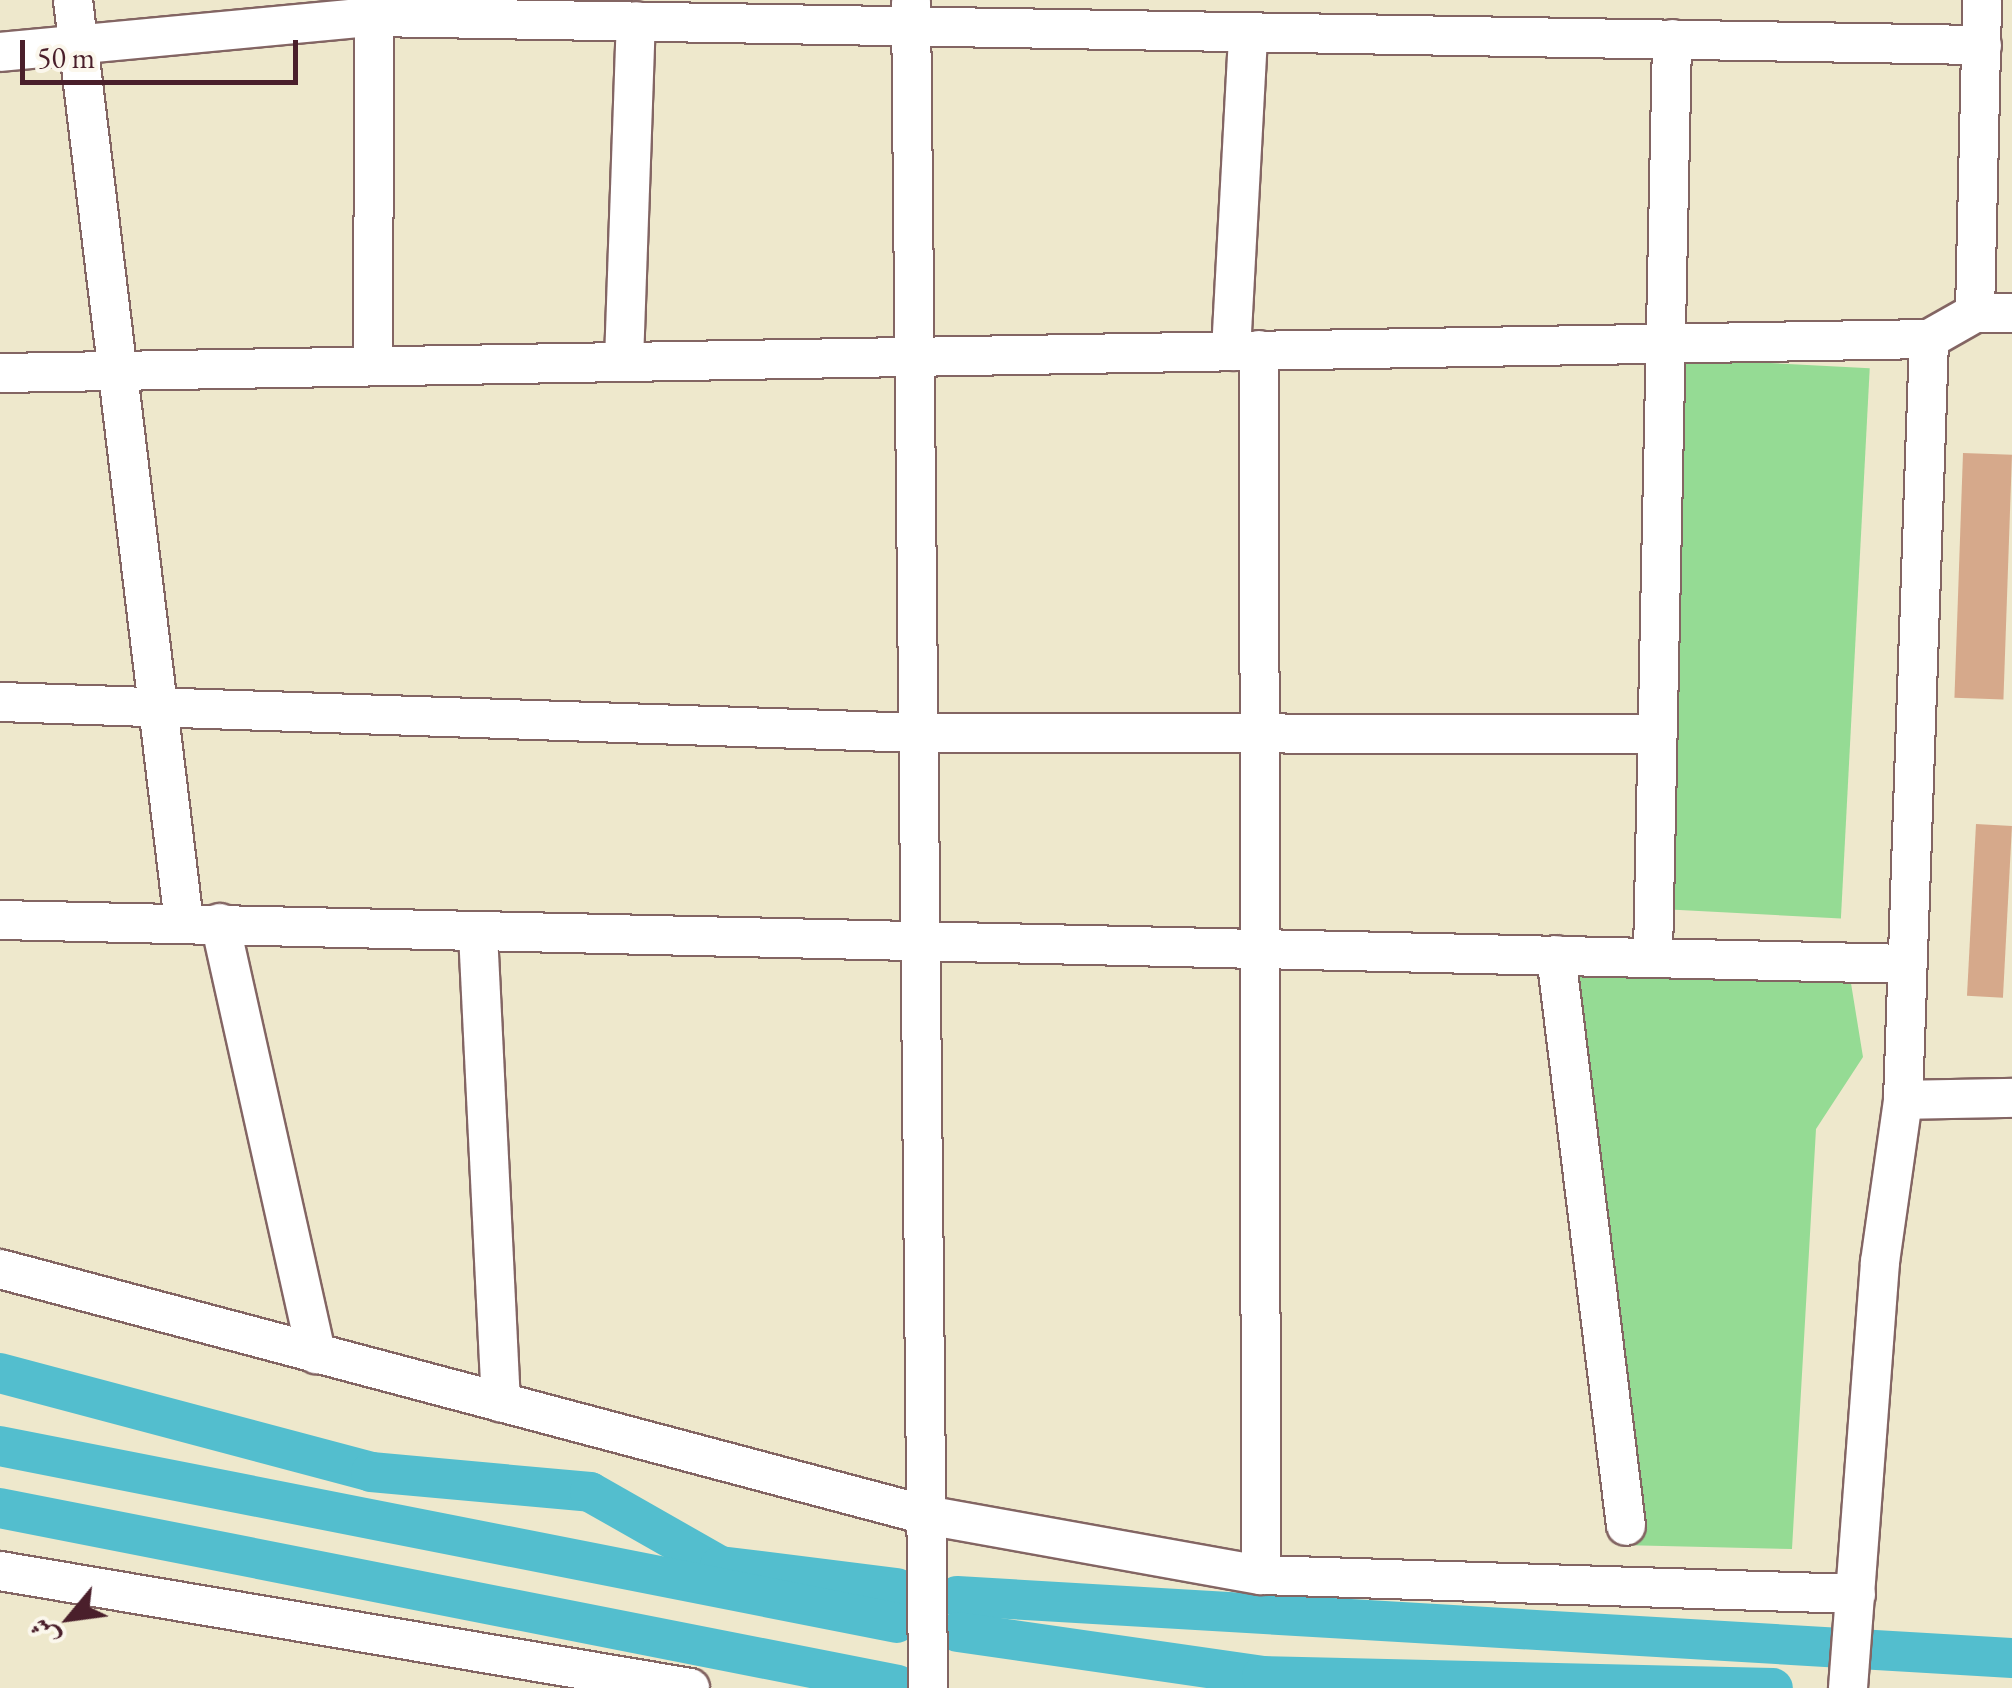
<!DOCTYPE html>
<html>
<head>
<meta charset="utf-8">
<style>
	body { margin:0 }
	#map { position:relative; width:2012px; height:1688px; overflow:hidden; background:#eee8cc; font-family:"EB Garamond",Amiri,serif }
	div>[style] { position:absolute }
	.green>* { inset:0; background:#95db94; transform-origin:0 0 }
	.canal>* { height:40px; margin:-20px; padding:0 20px; transform-origin:20px; border-radius:20px; background:#53bece }
	.building>* { inset:0; background:#d6a98b; transform-origin:0 0 }
	.roads { filter:drop-shadow(2px 0 #836563) drop-shadow(-2px 0 #836563) drop-shadow(0 2px #836563) drop-shadow(0 -2px #836563) }
	.street>* { height:38px; margin:-19px; padding:0 19px; transform-origin:19px; border-radius:19px; background:#fff }
	span { translate:-50% -50%; white-space:nowrap; text-align:center; line-height:1.15; -webkit-text-stroke:9px #fbf7ec; paint-order:stroke }
	.north { position:absolute; left:20px; top:1568px; width:100px; height:100px; -webkit-text-stroke:8px #fbf7ec; paint-order:stroke; rotate:241deg; font-size:28px; font-weight:700; line-height:40px; text-align:center; color:#4a1f2b }
	.north::after { content:''; display:block; margin:auto; width:35px; height:45px; background:#4a1f2b; clip-path:polygon(50% 0,100% 100%,50% 72%,0 100%) }
	.scale { position:absolute; left:20px; top:40px; width:278px; height:45px; box-sizing:border-box; border:5px solid #4a1f2b; border-top:0; padding-left:12px; font-size:30px; line-height:35px; white-space:nowrap; color:#4a1f2b; -webkit-text-stroke:8px #fbf7ec; paint-order:stroke }
</style>
</head>
<body>
<div id="map">
	<div class="green">
		<i style="left:1675px;top:358px;width:195px;height:551px;rotate:3deg"></i>
		<i style="clip-path:polygon(1545px 971px,1849px 971px,1863px 1057px,1816px 1129px,1792px 1549px,1620px 1545px)"></i>
	</div>
	<div class="canal">
		<i style="left:0;top:1373px;width:384px;rotate:14.9deg"></i>
		<i style="left:371px;top:1472px;width:220px;rotate:5.2deg"></i>
		<i style="left:590px;top:1492px;width:150px;rotate:29.6deg"></i>
		<i style="left:720px;top:1566px;width:178px;rotate:7.1deg"></i>
		<i style="left:0;top:1446px;width:914px;rotate:11.16deg"></i>
		<i style="left:0;top:1508px;width:915px;rotate:11.15deg"></i>
		<i style="left:957px;top:1596px;width:1057px;rotate:3.36deg"></i>
		<i style="left:958px;top:1632px;width:307px;rotate:8.2deg"></i>
		<i style="left:1262px;top:1676px;width:511px;rotate:1.35deg"></i>
	</div>
	<div class="building">
		<i style="left:1963px;top:453px;width:49px;height:245px;rotate:2deg"></i>
		<i style="left:1976px;top:824px;width:36px;height:172px;rotate:3deg"></i>
	</div>
	<div class="roads">
		<div class="street">
			<i style="left:73px;top:0;width:929px;rotate:83.14deg"></i>
			<i style="left:911px;top:2px;width:1686px;rotate:89.42deg"></i>
			<i style="left:0;top:52px;width:375px;rotate:-5.4deg"></i>
			<i style="left:373px;top:17px;width:1609px;rotate:1deg"></i>
			<i style="left:1975px;top:313px;width:37px"></i>
			<i style="left:1259px;top:350px;width:1225px;rotate:89.91deg"></i>
			<i style="left:1231px;top:351px;width:319px;rotate:-86.9deg"></i>
			<i style="left:624px;top:361px;width:340px;rotate:-88deg"></i>
			<i style="left:373px;top:366px;width:366px;rotate:-89.8deg"></i>
			<i style="left:0;top:373px;width:1929px;rotate:-1.01deg"></i>
			<i style="left:1929px;top:339px;width:53px;rotate:-29.5deg"></i>
			<i style="left:1975px;top:313px;width:313px;rotate:-88.7deg"></i>
			<i style="left:0;top:702px;width:919px;rotate:1.93deg"></i>
			<i style="left:918px;top:733px;width:733px;rotate:0.08deg"></i>
			<i style="left:0;top:920px;width:1908px;rotate:1.32deg"></i>
			<i style="left:220px;top:923px;width:442px;rotate:77.4deg"></i>
			<i style="left:478px;top:933px;width:470px;rotate:87.2deg"></i>
			<i style="left:1556px;top:955px;width:575px;rotate:83.01deg"></i>
			<i style="left:1653px;top:955px;width:916px;rotate:-88.81deg"></i>
			<i style="left:1903px;top:1100px;width:109px;rotate:-1.1deg"></i>
			<i style="left:0;top:1269px;width:958px;rotate:14.88deg"></i>
			<i style="left:926px;top:1515px;width:340px;rotate:10.2deg"></i>
			<i style="left:1261px;top:1575px;width:595px;rotate:1.83deg"></i>
			<i style="left:0;top:1571px;width:700px;rotate:9.62deg"></i>
			<i style="left:1848px;top:1688px;width:427px;rotate:-85.7deg"></i>
			<i style="left:1880px;top:1262px;width:164px;rotate:-81.9deg"></i>
			<i style="left:1903px;top:1100px;width:761px;rotate:-88.04deg"></i>
		</div>
	</div>
	<div class="north">ش</div>
	<div class="scale">50 m</div>
</div>
</body>
</html>
